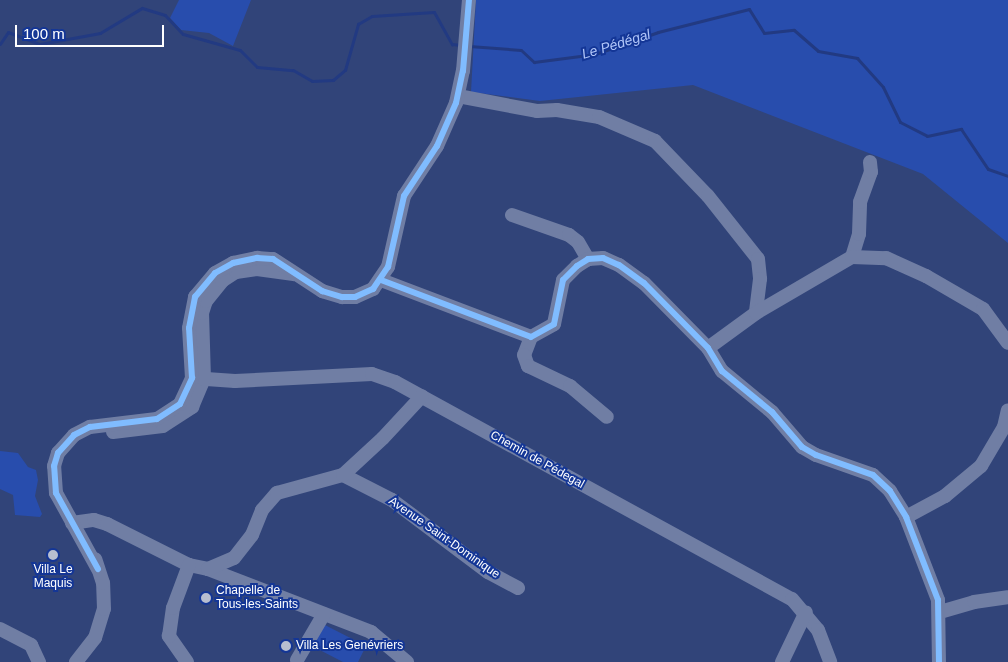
<!DOCTYPE html>
<html>
<head>
<meta charset="utf-8">
<style>
	body { margin:0 }
	#map { position:relative; width:1008px; height:662px; overflow:hidden; background:#314479; font-family:Helvetica,sans-serif }
	div>[style] { position:absolute }
	.green>* { inset:0; background:#284dad }
	.stream>* { height:3px; margin:-1.5px; padding:0 1.5px; transform-origin:1.5px; border-radius:1.5px; background:#223a82 }
	.minor>* { height:14px; margin:-7px; padding:0 7px; transform-origin:7px; border-radius:7px; background:#707ea4 }
	.cycleway>* { height:6px; margin:-3px; padding:0 3px; transform-origin:3px; border-radius:3px; background:#80bcff }
	.dots>* { width:14px; height:14px; translate:-50% -50%; box-sizing:border-box; border:2px solid #143696; border-radius:50% }
	span { translate:-50% -50%; white-space:nowrap; text-align:center; line-height:1.15; -webkit-text-stroke:4px #143696; paint-order:stroke }
	.street-label { font-size:12px; color:#fff }
	.poi-label { font-size:12px; color:#fff }
	.left { translate:0 -50%; text-align:left }
	.water-label { font-size:14px; color:#b1c6f9; font-style:italic }
	.scale { position:absolute; left:15px; top:25px; width:149px; height:22px; box-sizing:border-box; border:2px solid #fff; border-top:0; padding-left:6px; font-size:15px; line-height:18px; white-space:nowrap; color:#fff; -webkit-text-stroke:4px #143696; paint-order:stroke }
</style>
</head>
<body>
<div id="map">
	<div class="green">
		<i style="clip-path:polygon(179px 0,251px 0,233px 46px,209px 33px,181px 30px,170px 18px)"></i>
		<i style="clip-path:polygon(476px 0,1008px 0,1008px 243px,923px 174px,693px 85px,540px 101px,471px 92px)"></i>
		<i style="clip-path:polygon(0 451px,18px 453px,28px 467px,36px 470px,38px 480px,35px 496px,42px 514px,40px 517px,15px 515px,13px 495px,0 489px)"></i>
		<i style="clip-path:polygon(323px 624px,366px 646px,358px 662px,343px 662px,312px 646px)"></i>
	</div>
	<div class="stream">
		<i style="left:0;top:44px;width:14px;rotate:-56deg"></i>
		<i style="left:8px;top:32px;width:34px;rotate:21deg"></i>
		<i style="left:40px;top:44px;width:61px;rotate:-10.4deg"></i>
		<i style="left:100px;top:33px;width:49px;rotate:-30.8deg"></i>
		<i style="left:142px;top:8px;width:24px;rotate:17deg"></i>
		<i style="left:165px;top:15px;width:26px;rotate:47deg"></i>
		<i style="left:183px;top:34px;width:59px;rotate:15.7deg"></i>
		<i style="left:240px;top:50px;width:24px;rotate:45deg"></i>
		<i style="left:257px;top:67px;width:36px;rotate:5deg"></i>
		<i style="left:293px;top:70px;width:22px;rotate:30deg"></i>
		<i style="left:312px;top:81px;width:21px;rotate:-3deg"></i>
		<i style="left:333px;top:80px;width:16px;rotate:-40deg"></i>
		<i style="left:345px;top:70px;width:48px;rotate:-74.2deg"></i>
		<i style="left:358px;top:24px;width:16px;rotate:-30deg"></i>
		<i style="left:372px;top:16px;width:62px;rotate:-3.7deg"></i>
		<i style="left:434px;top:12px;width:37px;rotate:61deg"></i>
		<i style="left:452px;top:44px;width:9px;rotate:6deg"></i>
		<i style="left:469px;top:46px;width:52px;rotate:4.4deg"></i>
		<i style="left:521px;top:50px;width:18px;rotate:43deg"></i>
		<i style="left:534px;top:62px;width:62px;rotate:-7.5deg"></i>
		<i style="left:595px;top:54px;width:67px;rotate:-19.2deg"></i>
		<i style="left:658px;top:32px;width:94px;rotate:-14.2deg"></i>
		<i style="left:749px;top:9px;width:28px;rotate:58deg"></i>
		<i style="left:764px;top:33px;width:30px;rotate:-6deg"></i>
		<i style="left:794px;top:30px;width:32px;rotate:41deg"></i>
		<i style="left:818px;top:51px;width:40px;rotate:10deg"></i>
		<i style="left:857px;top:58px;width:39px;rotate:48deg"></i>
		<i style="left:883px;top:87px;width:39px;rotate:64deg"></i>
		<i style="left:900px;top:122px;width:30px;rotate:27deg"></i>
		<i style="left:927px;top:136px;width:35px;rotate:-12deg"></i>
		<i style="left:961px;top:129px;width:48px;rotate:56deg"></i>
		<i style="left:988px;top:169px;width:21px;rotate:19deg"></i>
	</div>
	<div class="minor">
		<i style="left:458px;top:96px;width:80px;rotate:10.8deg"></i>
		<i style="left:537px;top:111px;width:20px;rotate:-3deg"></i>
		<i style="left:557px;top:110px;width:43px;rotate:9.5deg"></i>
		<i style="left:599px;top:117px;width:61px;rotate:23.2deg"></i>
		<i style="left:655px;top:141px;width:76px;rotate:46.1deg"></i>
		<i style="left:708px;top:196px;width:80px;rotate:51.6deg"></i>
		<i style="left:758px;top:259px;width:20px;rotate:84deg"></i>
		<i style="left:760px;top:279px;width:34px;rotate:97deg"></i>
		<i style="left:512px;top:215px;width:60px;rotate:19.3deg"></i>
		<i style="left:569px;top:235px;width:11px;rotate:38deg"></i>
		<i style="left:578px;top:242px;width:20px;rotate:60deg"></i>
		<i style="left:852px;top:257px;width:24px;rotate:-73deg"></i>
		<i style="left:859px;top:234px;width:32px;rotate:-88deg"></i>
		<i style="left:860px;top:202px;width:32px;rotate:-70deg"></i>
		<i style="left:871px;top:172px;width:10px;rotate:-96deg"></i>
		<i style="left:381px;top:280px;width:160px;rotate:20.8deg"></i>
		<i style="left:531px;top:337px;width:26px;rotate:-29deg"></i>
		<i style="left:554px;top:324px;width:45px;rotate:-78.4deg"></i>
		<i style="left:563px;top:280px;width:20px;rotate:-45deg"></i>
		<i style="left:577px;top:266px;width:13px;rotate:-32deg"></i>
		<i style="left:588px;top:259px;width:15px;rotate:-4deg"></i>
		<i style="left:603px;top:258px;width:17px;rotate:24deg"></i>
		<i style="left:619px;top:265px;width:31px;rotate:36deg"></i>
		<i style="left:644px;top:283px;width:91px;rotate:45.4deg"></i>
		<i style="left:708px;top:348px;width:27px;rotate:59deg"></i>
		<i style="left:722px;top:371px;width:65px;rotate:39.4deg"></i>
		<i style="left:772px;top:412px;width:46px;rotate:49.4deg"></i>
		<i style="left:802px;top:447px;width:16px;rotate:30deg"></i>
		<i style="left:816px;top:455px;width:60px;rotate:19.3deg"></i>
		<i style="left:873px;top:475px;width:23px;rotate:43deg"></i>
		<i style="left:890px;top:491px;width:31px;rotate:58deg"></i>
		<i style="left:906px;top:517px;width:89px;rotate:68.9deg"></i>
		<i style="left:938px;top:600px;width:62px;rotate:89.1deg"></i>
		<i style="left:531px;top:337px;width:19px;rotate:111deg"></i>
		<i style="left:524px;top:355px;width:12px;rotate:70deg"></i>
		<i style="left:528px;top:366px;width:47px;rotate:25.5deg"></i>
		<i style="left:570px;top:386px;width:48px;rotate:40deg"></i>
		<i style="left:708px;top:348px;width:59px;rotate:-36.1deg"></i>
		<i style="left:756px;top:313px;width:111px;rotate:-30.3deg"></i>
		<i style="left:852px;top:257px;width:34px;rotate:2deg"></i>
		<i style="left:886px;top:258px;width:44px;rotate:24.2deg"></i>
		<i style="left:926px;top:276px;width:66px;rotate:30.1deg"></i>
		<i style="left:983px;top:309px;width:42px;rotate:53.7deg"></i>
		<i style="left:192px;top:378px;width:43px;rotate:4deg"></i>
		<i style="left:235px;top:381px;width:137px;rotate:-2.9deg"></i>
		<i style="left:372px;top:374px;width:24px;rotate:19deg"></i>
		<i style="left:395px;top:382px;width:452px;rotate:28.7deg"></i>
		<i style="left:792px;top:599px;width:40px;rotate:50deg"></i>
		<i style="left:818px;top:630px;width:34px;rotate:69deg"></i>
		<i style="left:113px;top:432px;width:50px;rotate:-6.8deg"></i>
		<i style="left:163px;top:426px;width:35px;rotate:-33deg"></i>
		<i style="left:192px;top:407px;width:30px;rotate:-67deg"></i>
		<i style="left:204px;top:379px;width:66px;rotate:-91.7deg"></i>
		<i style="left:202px;top:313px;width:13px;rotate:-72deg"></i>
		<i style="left:206px;top:301px;width:26px;rotate:-51deg"></i>
		<i style="left:222px;top:281px;width:17px;rotate:-33deg"></i>
		<i style="left:236px;top:272px;width:21px;rotate:-8deg"></i>
		<i style="left:257px;top:269px;width:37px;rotate:8deg"></i>
		<i style="left:343px;top:475px;width:55px;rotate:27deg"></i>
		<i style="left:392px;top:500px;width:120px;rotate:36.9deg"></i>
		<i style="left:488px;top:572px;width:34px;rotate:28deg"></i>
		<i style="left:906px;top:517px;width:44px;rotate:-28.3deg"></i>
		<i style="left:945px;top:496px;width:47px;rotate:-39.8deg"></i>
		<i style="left:981px;top:466px;width:45px;rotate:-59.5deg"></i>
		<i style="left:1004px;top:427px;width:17px;rotate:-77deg"></i>
		<i style="left:72px;top:523px;width:22px;rotate:-8deg"></i>
		<i style="left:94px;top:520px;width:14px;rotate:17deg"></i>
		<i style="left:107px;top:524px;width:92px;rotate:26.6deg"></i>
		<i style="left:189px;top:565px;width:19px;rotate:12deg"></i>
		<i style="left:208px;top:569px;width:175px;rotate:21.1deg"></i>
		<i style="left:371px;top:632px;width:47px;rotate:39.8deg"></i>
		<i style="left:98px;top:569px;width:87px;rotate:-118.9deg"></i>
		<i style="left:56px;top:493px;width:27px;rotate:-94deg"></i>
		<i style="left:54px;top:466px;width:14px;rotate:-73deg"></i>
		<i style="left:58px;top:453px;width:24px;rotate:-48deg"></i>
		<i style="left:74px;top:435px;width:18px;rotate:-27deg"></i>
		<i style="left:90px;top:427px;width:67px;rotate:-6.8deg"></i>
		<i style="left:157px;top:419px;width:27px;rotate:-33deg"></i>
		<i style="left:180px;top:404px;width:29px;rotate:-65deg"></i>
		<i style="left:192px;top:378px;width:50px;rotate:-93.4deg"></i>
		<i style="left:189px;top:328px;width:32px;rotate:-79deg"></i>
		<i style="left:195px;top:297px;width:31px;rotate:-50deg"></i>
		<i style="left:215px;top:273px;width:21px;rotate:-29deg"></i>
		<i style="left:233px;top:263px;width:25px;rotate:-12deg"></i>
		<i style="left:257px;top:258px;width:16px;rotate:4deg"></i>
		<i style="left:273px;top:259px;width:59px;rotate:33.1deg"></i>
		<i style="left:322px;top:291px;width:21px;rotate:17deg"></i>
		<i style="left:342px;top:297px;width:13px"></i>
		<i style="left:355px;top:297px;width:20px;rotate:-24deg"></i>
		<i style="left:373px;top:289px;width:27px;rotate:-56deg"></i>
		<i style="left:388px;top:267px;width:73px;rotate:-77.3deg"></i>
		<i style="left:404px;top:196px;width:60px;rotate:-56.6deg"></i>
		<i style="left:437px;top:146px;width:47px;rotate:-66.2deg"></i>
		<i style="left:456px;top:103px;width:33px;rotate:-78deg"></i>
		<i style="left:463px;top:71px;width:71px;rotate:-85.2deg"></i>
		<i style="left:208px;top:569px;width:28px;rotate:-23deg"></i>
		<i style="left:234px;top:558px;width:29px;rotate:-52deg"></i>
		<i style="left:252px;top:535px;width:27px;rotate:-68deg"></i>
		<i style="left:262px;top:510px;width:23px;rotate:-49deg"></i>
		<i style="left:277px;top:493px;width:68px;rotate:-15.3deg"></i>
		<i style="left:343px;top:475px;width:54px;rotate:-42.8deg"></i>
		<i style="left:383px;top:438px;width:57px;rotate:-47.1deg"></i>
		<i style="left:940px;top:612px;width:35px;rotate:-16deg"></i>
		<i style="left:974px;top:602px;width:34px;rotate:-8deg"></i>
		<i style="left:0;top:629px;width:35px;rotate:27deg"></i>
		<i style="left:31px;top:645px;width:19px;rotate:65deg"></i>
		<i style="left:297px;top:660px;width:53px;rotate:-59.6deg"></i>
		<i style="left:76px;top:662px;width:31px;rotate:-52deg"></i>
		<i style="left:95px;top:638px;width:30px;rotate:-73deg"></i>
		<i style="left:104px;top:609px;width:26px;rotate:-92deg"></i>
		<i style="left:103px;top:583px;width:25px;rotate:-108deg"></i>
		<i style="left:187px;top:662px;width:32px;rotate:-125deg"></i>
		<i style="left:169px;top:636px;width:28px;rotate:-82deg"></i>
		<i style="left:173px;top:608px;width:46px;rotate:-69.6deg"></i>
		<i style="left:782px;top:662px;width:55px;rotate:-64.4deg"></i>
	</div>
	<div class="cycleway">
		<i style="left:381px;top:280px;width:160px;rotate:20.8deg"></i>
		<i style="left:531px;top:337px;width:26px;rotate:-29deg"></i>
		<i style="left:554px;top:324px;width:45px;rotate:-78.4deg"></i>
		<i style="left:563px;top:280px;width:20px;rotate:-45deg"></i>
		<i style="left:577px;top:266px;width:13px;rotate:-32deg"></i>
		<i style="left:588px;top:259px;width:15px;rotate:-4deg"></i>
		<i style="left:603px;top:258px;width:17px;rotate:24deg"></i>
		<i style="left:619px;top:265px;width:31px;rotate:36deg"></i>
		<i style="left:644px;top:283px;width:91px;rotate:45.4deg"></i>
		<i style="left:708px;top:348px;width:27px;rotate:59deg"></i>
		<i style="left:722px;top:371px;width:65px;rotate:39.4deg"></i>
		<i style="left:772px;top:412px;width:46px;rotate:49.4deg"></i>
		<i style="left:802px;top:447px;width:16px;rotate:30deg"></i>
		<i style="left:816px;top:455px;width:60px;rotate:19.3deg"></i>
		<i style="left:873px;top:475px;width:23px;rotate:43deg"></i>
		<i style="left:890px;top:491px;width:31px;rotate:58deg"></i>
		<i style="left:906px;top:517px;width:89px;rotate:68.9deg"></i>
		<i style="left:938px;top:600px;width:62px;rotate:89.1deg"></i>
		<i style="left:98px;top:569px;width:87px;rotate:-118.9deg"></i>
		<i style="left:56px;top:493px;width:27px;rotate:-94deg"></i>
		<i style="left:54px;top:466px;width:14px;rotate:-73deg"></i>
		<i style="left:58px;top:453px;width:24px;rotate:-48deg"></i>
		<i style="left:74px;top:435px;width:18px;rotate:-27deg"></i>
		<i style="left:90px;top:427px;width:67px;rotate:-6.8deg"></i>
		<i style="left:157px;top:419px;width:27px;rotate:-33deg"></i>
		<i style="left:180px;top:404px;width:29px;rotate:-65deg"></i>
		<i style="left:192px;top:378px;width:50px;rotate:-93.4deg"></i>
		<i style="left:189px;top:328px;width:32px;rotate:-79deg"></i>
		<i style="left:195px;top:297px;width:31px;rotate:-50deg"></i>
		<i style="left:215px;top:273px;width:21px;rotate:-29deg"></i>
		<i style="left:233px;top:263px;width:25px;rotate:-12deg"></i>
		<i style="left:257px;top:258px;width:16px;rotate:4deg"></i>
		<i style="left:273px;top:259px;width:59px;rotate:33.1deg"></i>
		<i style="left:322px;top:291px;width:21px;rotate:17deg"></i>
		<i style="left:342px;top:297px;width:13px"></i>
		<i style="left:355px;top:297px;width:20px;rotate:-24deg"></i>
		<i style="left:373px;top:289px;width:27px;rotate:-56deg"></i>
		<i style="left:388px;top:267px;width:73px;rotate:-77.3deg"></i>
		<i style="left:404px;top:196px;width:60px;rotate:-56.6deg"></i>
		<i style="left:437px;top:146px;width:47px;rotate:-66.2deg"></i>
		<i style="left:456px;top:103px;width:33px;rotate:-78deg"></i>
		<i style="left:463px;top:71px;width:71px;rotate:-85.2deg"></i>
	</div>
	<div class="dots">
		<i style="left:53px;top:555px;background:#b7bed0"></i>
		<i style="left:206px;top:598px;background:#b7bed0"></i>
		<i style="left:286px;top:646px;background:#b7bed0"></i>
	</div>
	<div class="street-label">
		<span style="left:537px;top:460px;rotate:29deg">Chemin de Pédegal</span>
		<span style="left:444px;top:538px;rotate:35deg">Avenue Saint-Dominique</span>
	</div>
	<div class="poi-label">
		<span style="left:53px;top:577px">Villa Le<br>Maquis</span>
		<span class="left" style="left:216px;top:598px">Chapelle de<br>Tous-les-Saints</span>
		<span class="left" style="left:296px;top:646px">Villa Les Genévriers</span>
	</div>
	<div class="water-label">
		<span style="left:616px;top:44px;rotate:-17deg">Le Pédégal</span>
	</div>
	<div class="scale">100 m</div>
</div>
</body>
</html>
